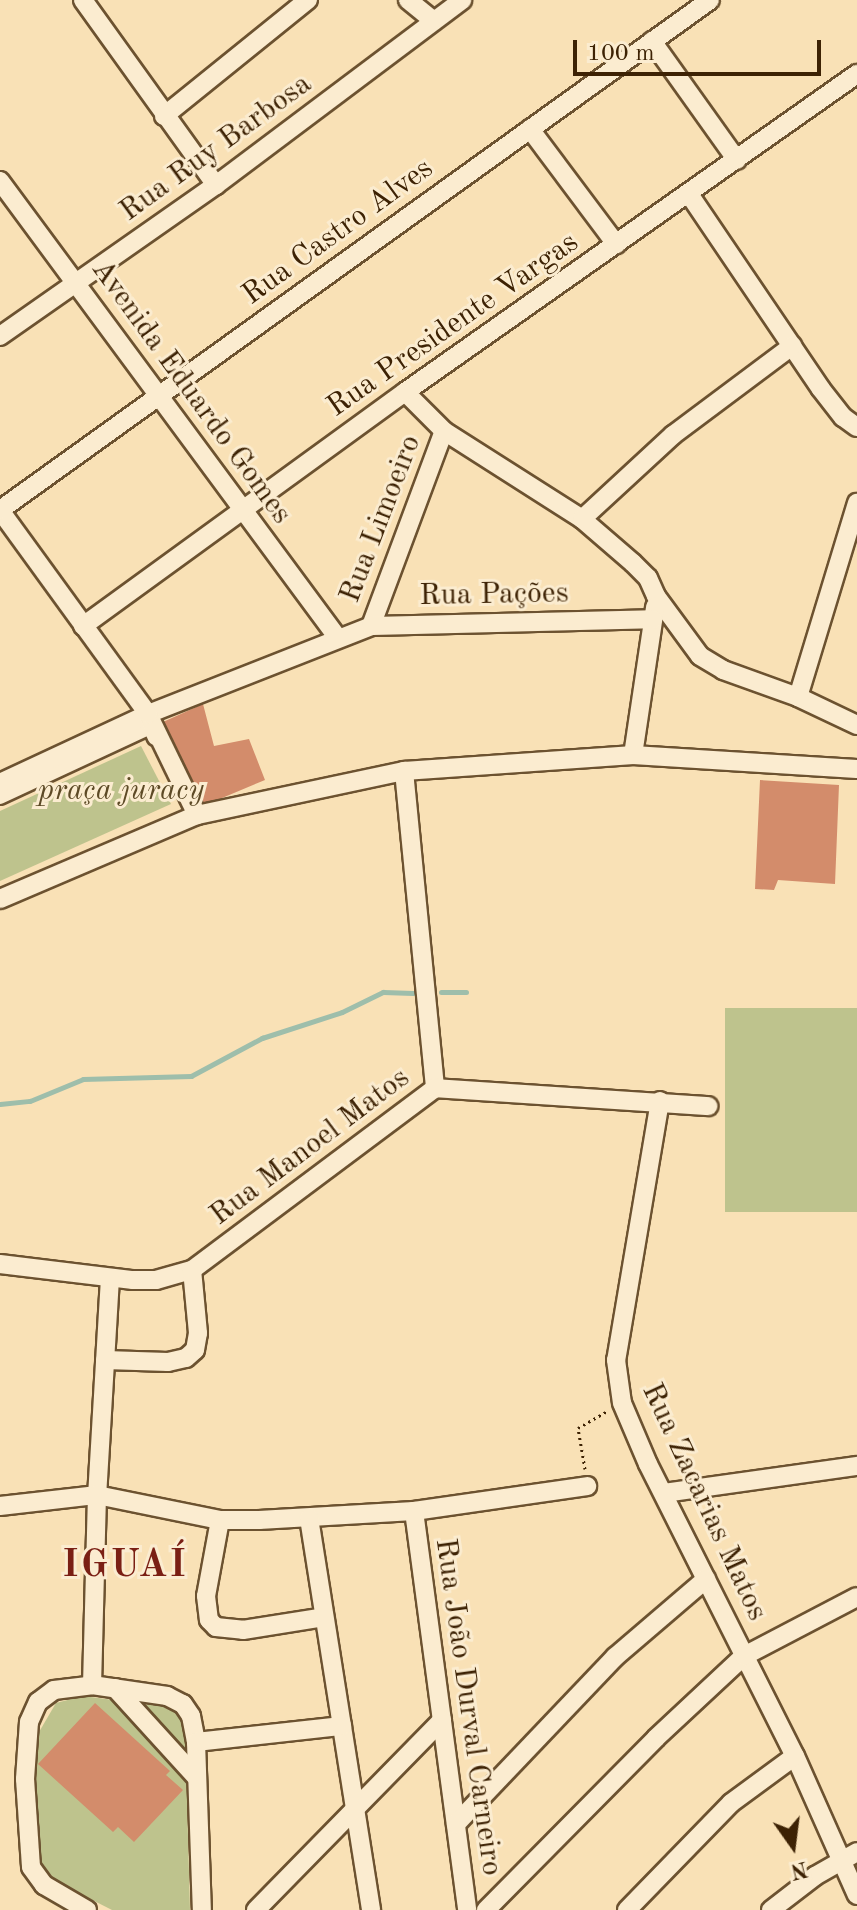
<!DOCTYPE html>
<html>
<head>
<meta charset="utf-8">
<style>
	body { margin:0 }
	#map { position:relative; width:857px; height:1910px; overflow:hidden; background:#f9e1b6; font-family:"Old Standard TT",serif }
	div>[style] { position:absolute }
	.green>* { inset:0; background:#bec38d; transform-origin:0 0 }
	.stream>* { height:5px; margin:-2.5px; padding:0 2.5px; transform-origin:2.5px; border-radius:2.5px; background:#9ebeab }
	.building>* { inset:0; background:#d38c6b }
	.path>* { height:3px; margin-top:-1.5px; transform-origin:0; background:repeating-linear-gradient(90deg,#3d2204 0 2px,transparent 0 6px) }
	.roads { filter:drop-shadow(2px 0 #6c5230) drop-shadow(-2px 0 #6c5230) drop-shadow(0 2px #6c5230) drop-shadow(0 -2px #6c5230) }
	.pedestrian>* { height:14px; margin:-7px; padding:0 7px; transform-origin:7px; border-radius:7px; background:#fbecd0 }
	.minor>* { height:18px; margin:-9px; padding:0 9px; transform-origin:9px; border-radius:9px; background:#fbecd0 }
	span { translate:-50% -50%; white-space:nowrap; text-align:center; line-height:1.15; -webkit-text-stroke:6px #fbecd0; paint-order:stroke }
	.street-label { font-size:30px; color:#3d2204 }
	.park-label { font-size:30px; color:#5d4a26; font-style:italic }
	.district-label { font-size:38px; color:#7a1f14; font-weight:700; letter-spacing:2px }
	.north { position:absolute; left:753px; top:1806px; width:80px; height:80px; -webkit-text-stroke:6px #fbecd0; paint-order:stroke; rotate:166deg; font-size:22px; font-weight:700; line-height:32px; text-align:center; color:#3d2204 }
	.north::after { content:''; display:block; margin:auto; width:28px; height:36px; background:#3d2204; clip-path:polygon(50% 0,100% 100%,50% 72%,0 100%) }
	.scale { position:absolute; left:573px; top:40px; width:248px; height:36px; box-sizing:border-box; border:4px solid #3d2204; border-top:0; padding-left:10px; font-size:24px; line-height:28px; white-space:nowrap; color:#3d2204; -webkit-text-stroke:6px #fbecd0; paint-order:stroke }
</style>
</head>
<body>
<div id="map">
	<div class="green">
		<i style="clip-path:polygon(141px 746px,171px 804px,0 881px,0 811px)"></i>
		<i style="left:857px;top:1008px;width:204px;height:132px;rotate:90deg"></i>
		<i style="clip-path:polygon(83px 1696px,167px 1707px,179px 1714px,185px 1724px,190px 1910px,112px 1910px,59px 1883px,40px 1864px,32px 1744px,56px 1703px)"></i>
	</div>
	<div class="stream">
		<i style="left:441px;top:992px;width:25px"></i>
		<i style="left:0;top:1104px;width:30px;rotate:-6deg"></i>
		<i style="left:30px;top:1101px;width:57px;rotate:-22.5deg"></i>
		<i style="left:83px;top:1079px;width:108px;rotate:-1.6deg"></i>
		<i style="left:191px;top:1076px;width:81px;rotate:-28.2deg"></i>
		<i style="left:262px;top:1038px;width:84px;rotate:-18deg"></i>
		<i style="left:342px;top:1012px;width:46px;rotate:-26deg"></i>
		<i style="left:383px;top:992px;width:30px;rotate:2deg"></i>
	</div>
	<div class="building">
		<i style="clip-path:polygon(203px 704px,214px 746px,249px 739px,265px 780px,203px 806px,163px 722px)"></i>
		<i style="clip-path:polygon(760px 780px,839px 785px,835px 884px,778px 880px,774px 890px,755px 889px)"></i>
		<i style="clip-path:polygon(95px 1703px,170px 1771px,166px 1775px,183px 1790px,134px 1842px,118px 1827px,113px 1832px,38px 1764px)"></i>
	</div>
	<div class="path">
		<i style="left:585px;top:1469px;width:42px;rotate:-99.7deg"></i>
		<i style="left:578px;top:1428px;width:34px;rotate:-30deg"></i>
	</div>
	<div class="roads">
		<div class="pedestrian">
			<i style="left:0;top:797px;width:166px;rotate:-25deg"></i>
			<i style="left:150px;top:727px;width:12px;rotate:66deg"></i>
		</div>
		<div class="minor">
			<i style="left:83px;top:0;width:228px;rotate:54.3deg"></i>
			<i style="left:408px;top:0;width:33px;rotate:39deg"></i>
			<i style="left:652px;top:41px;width:146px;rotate:54.5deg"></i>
			<i style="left:164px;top:116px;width:185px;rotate:-38.9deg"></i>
			<i style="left:530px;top:129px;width:144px;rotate:53.2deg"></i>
			<i style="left:0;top:181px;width:567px;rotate:53.53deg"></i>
			<i style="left:689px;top:194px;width:235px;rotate:55.9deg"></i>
			<i style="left:821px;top:389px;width:36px;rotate:52deg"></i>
			<i style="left:843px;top:417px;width:17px;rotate:36deg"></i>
			<i style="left:0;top:336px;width:264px;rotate:-35deg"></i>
			<i style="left:216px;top:185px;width:308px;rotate:-36.9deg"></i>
			<i style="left:405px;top:392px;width:55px;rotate:45deg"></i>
			<i style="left:444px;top:431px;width:164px;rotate:32.5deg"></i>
			<i style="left:582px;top:519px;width:67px;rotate:40.8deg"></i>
			<i style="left:633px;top:563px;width:21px;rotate:45deg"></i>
			<i style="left:648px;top:578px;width:20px;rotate:66deg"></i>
			<i style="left:656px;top:596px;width:74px;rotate:53.7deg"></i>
			<i style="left:700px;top:656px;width:27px;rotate:31deg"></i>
			<i style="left:723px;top:670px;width:80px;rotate:19.8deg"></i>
			<i style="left:798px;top:697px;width:65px;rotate:25.4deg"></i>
			<i style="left:582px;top:519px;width:124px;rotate:-42.7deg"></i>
			<i style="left:673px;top:435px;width:149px;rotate:-36.8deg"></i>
			<i style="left:83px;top:626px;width:398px;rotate:-36deg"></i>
			<i style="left:405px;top:392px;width:553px;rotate:-35.13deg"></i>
			<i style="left:371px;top:626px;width:208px;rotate:-69.5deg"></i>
			<i style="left:798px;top:697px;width:203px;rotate:-73.1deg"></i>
			<i style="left:633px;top:755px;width:150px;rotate:-81.5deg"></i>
			<i style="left:404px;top:771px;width:319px;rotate:84.4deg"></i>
			<i style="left:0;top:783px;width:163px;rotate:-25deg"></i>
			<i style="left:148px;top:714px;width:240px;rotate:-21.5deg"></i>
			<i style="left:371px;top:626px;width:282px;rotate:-1.4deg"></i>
			<i style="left:197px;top:815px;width:112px;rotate:-115.9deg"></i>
			<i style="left:148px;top:714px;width:252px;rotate:-126deg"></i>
			<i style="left:0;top:510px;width:874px;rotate:-35.69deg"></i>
			<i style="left:0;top:899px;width:214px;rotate:-23.1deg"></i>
			<i style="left:197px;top:815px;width:212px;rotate:-12deg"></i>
			<i style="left:404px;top:771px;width:230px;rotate:-4deg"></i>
			<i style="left:633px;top:755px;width:224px;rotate:3.6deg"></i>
			<i style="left:660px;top:1101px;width:263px;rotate:99.6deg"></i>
			<i style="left:616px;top:1360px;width:43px;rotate:82.1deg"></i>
			<i style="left:622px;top:1403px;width:66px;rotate:66.9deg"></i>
			<i style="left:648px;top:1464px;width:327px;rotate:63.3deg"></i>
			<i style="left:795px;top:1756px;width:152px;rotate:66deg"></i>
			<i style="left:0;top:1264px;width:134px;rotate:6.9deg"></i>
			<i style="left:133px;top:1280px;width:23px"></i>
			<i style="left:156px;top:1280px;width:37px;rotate:-16deg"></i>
			<i style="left:192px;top:1270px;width:304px;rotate:-36.8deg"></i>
			<i style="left:435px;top:1088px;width:274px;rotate:3.8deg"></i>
			<i style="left:110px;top:1278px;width:217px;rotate:93.4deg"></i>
			<i style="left:97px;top:1495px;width:190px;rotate:91.5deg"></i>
			<i style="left:92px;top:1685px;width:76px;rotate:8.3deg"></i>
			<i style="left:167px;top:1696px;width:18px;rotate:27deg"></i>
			<i style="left:183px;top:1704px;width:14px;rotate:56deg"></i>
			<i style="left:191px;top:1716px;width:26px;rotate:79deg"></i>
			<i style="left:196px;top:1742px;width:168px;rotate:88deg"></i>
			<i style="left:105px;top:1360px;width:63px;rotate:1.8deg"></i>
			<i style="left:168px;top:1362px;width:18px;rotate:-13deg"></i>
			<i style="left:186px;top:1358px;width:12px;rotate:-42deg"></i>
			<i style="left:195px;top:1350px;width:17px;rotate:-80deg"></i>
			<i style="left:198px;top:1333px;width:63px;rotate:-95.4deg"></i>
			<i style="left:664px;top:1493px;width:195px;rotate:-8deg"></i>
			<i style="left:0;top:1506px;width:98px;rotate:-6.5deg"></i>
			<i style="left:97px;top:1495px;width:126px;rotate:11.5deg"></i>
			<i style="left:220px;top:1520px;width:39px"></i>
			<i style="left:259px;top:1520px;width:155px;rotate:-3.3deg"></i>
			<i style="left:414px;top:1511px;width:175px;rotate:-8.2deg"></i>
			<i style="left:414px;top:1511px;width:403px;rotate:82.4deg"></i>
			<i style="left:309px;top:1518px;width:397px;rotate:81deg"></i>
			<i style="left:220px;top:1520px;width:77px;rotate:100.4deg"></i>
			<i style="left:206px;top:1596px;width:24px;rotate:83deg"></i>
			<i style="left:209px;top:1620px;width:10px;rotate:45deg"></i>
			<i style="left:216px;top:1627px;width:27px;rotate:6deg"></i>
			<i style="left:243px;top:1630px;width:82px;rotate:-9.1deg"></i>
			<i style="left:115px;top:1688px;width:120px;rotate:47.7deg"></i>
			<i style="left:196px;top:1742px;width:147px;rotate:-6.3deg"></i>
			<i style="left:456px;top:1824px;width:231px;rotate:-46.4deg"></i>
			<i style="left:615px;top:1657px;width:120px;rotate:-40.6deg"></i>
			<i style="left:87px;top:1910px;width:50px;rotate:-149.8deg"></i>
			<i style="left:44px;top:1885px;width:22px;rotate:-126deg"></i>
			<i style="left:31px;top:1867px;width:88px;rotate:-93.9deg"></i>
			<i style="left:25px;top:1779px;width:57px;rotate:-86deg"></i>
			<i style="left:29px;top:1722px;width:22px;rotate:-66deg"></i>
			<i style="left:38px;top:1702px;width:20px;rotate:-37deg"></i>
			<i style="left:54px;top:1690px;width:38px;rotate:-7deg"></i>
			<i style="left:256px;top:1910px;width:266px;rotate:-45.6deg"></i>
			<i style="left:486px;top:1910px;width:242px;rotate:-45.3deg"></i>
			<i style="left:656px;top:1738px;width:120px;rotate:-43deg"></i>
			<i style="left:744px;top:1656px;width:127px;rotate:-27.6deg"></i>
			<i style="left:627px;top:1910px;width:149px;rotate:-45.8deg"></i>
			<i style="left:731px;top:1803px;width:79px;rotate:-36.3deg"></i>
			<i style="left:771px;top:1910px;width:56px;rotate:-37.7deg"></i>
			<i style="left:815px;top:1876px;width:48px;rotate:-29.7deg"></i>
		</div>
	</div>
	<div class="street-label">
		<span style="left:216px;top:148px;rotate:-36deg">Rua Ruy Barbosa</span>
		<span style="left:338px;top:232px;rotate:-36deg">Rua Castro Alves</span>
		<span style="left:453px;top:325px;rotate:-35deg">Rua Presidente Vargas</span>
		<span style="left:191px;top:392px;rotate:54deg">Avenida Eduardo Gomes</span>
		<span style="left:381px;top:519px;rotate:-69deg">Rua Limoeiro</span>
		<span style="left:494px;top:595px;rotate:-1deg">Rua Pações</span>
		<span style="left:310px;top:1147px;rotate:-37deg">Rua Manoel Matos</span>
		<span style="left:704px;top:1502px;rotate:65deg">Rua Zacarias Matos</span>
		<span style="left:468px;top:1707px;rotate:82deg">Rua João Durval Carneiro</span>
	</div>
	<div class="park-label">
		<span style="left:121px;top:791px">praça juracy</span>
	</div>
	<div class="district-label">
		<span style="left:125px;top:1567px">IGUAÍ</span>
	</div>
	<div class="north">N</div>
	<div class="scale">100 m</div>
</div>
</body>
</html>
